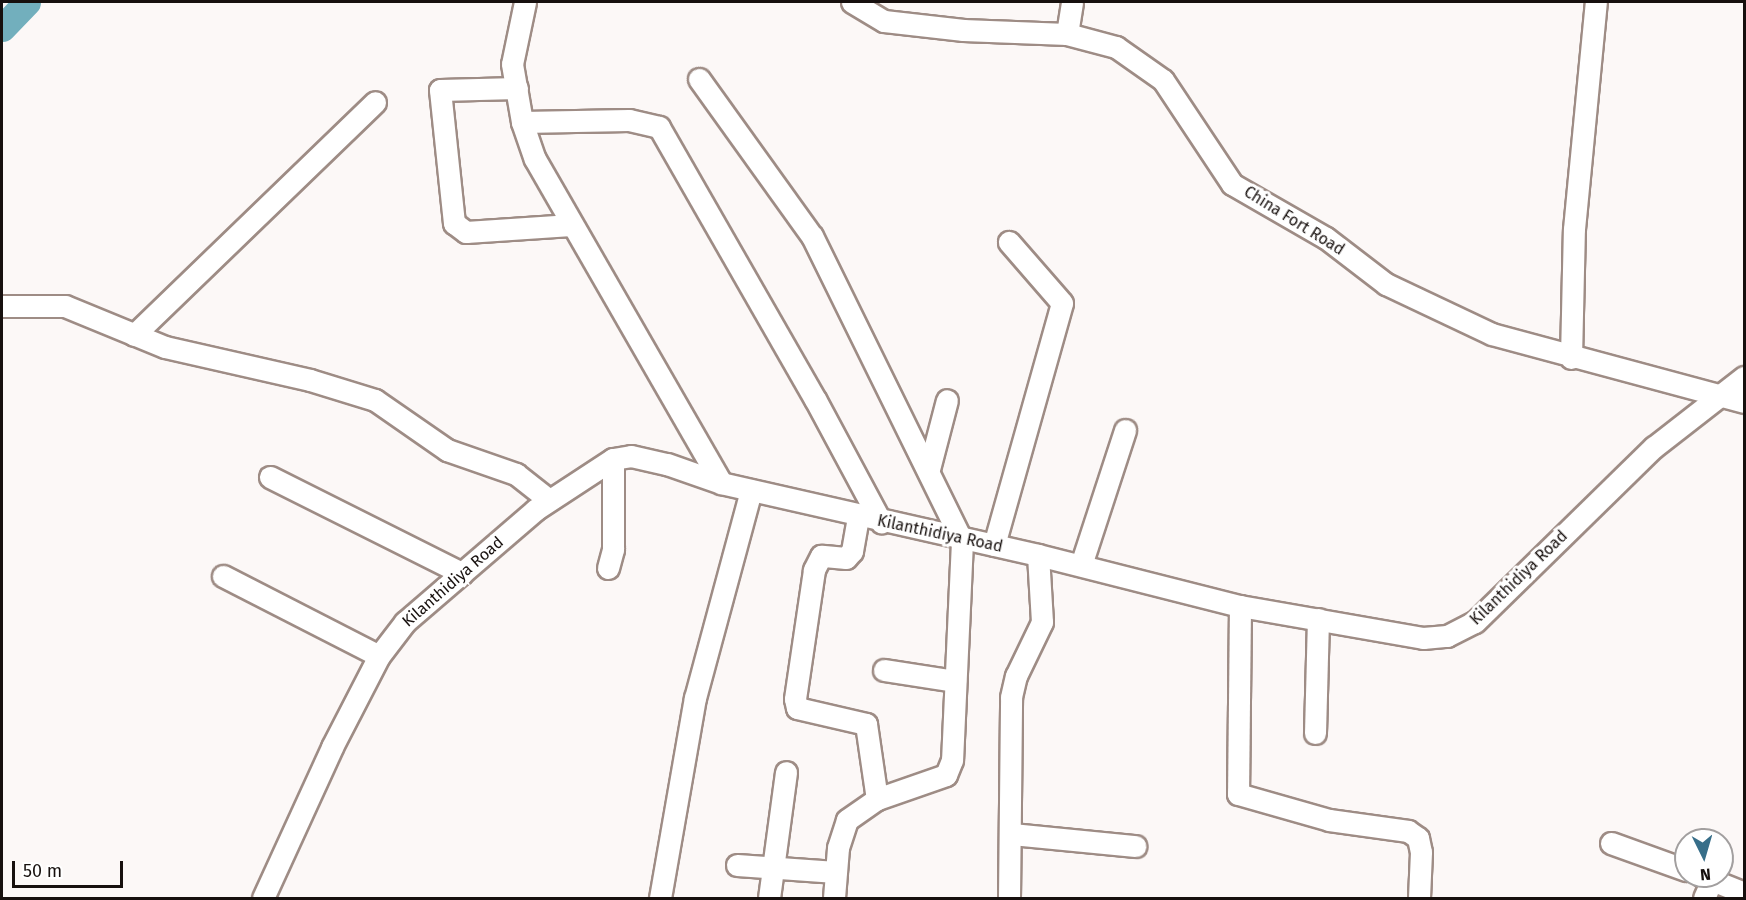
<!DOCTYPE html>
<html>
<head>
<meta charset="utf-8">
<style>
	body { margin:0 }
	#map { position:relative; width:1746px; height:900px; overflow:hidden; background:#fcf8f7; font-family:"Fira Sans",sans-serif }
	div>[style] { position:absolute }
	.river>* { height:27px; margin:-13.5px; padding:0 13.5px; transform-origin:13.5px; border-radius:13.5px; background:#72afbd }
	.roads { filter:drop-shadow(2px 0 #9e8c85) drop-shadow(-2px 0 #9e8c85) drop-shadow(0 2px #9e8c85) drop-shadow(0 -2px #9e8c85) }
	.minor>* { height:21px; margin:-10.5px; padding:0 10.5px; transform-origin:10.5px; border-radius:10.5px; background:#fff }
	span { translate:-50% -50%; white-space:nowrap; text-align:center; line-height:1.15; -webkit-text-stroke:6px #fff; paint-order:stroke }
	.street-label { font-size:16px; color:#17100e }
	.frame { position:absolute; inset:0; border:3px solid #17100e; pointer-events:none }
	.north { position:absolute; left:1674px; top:828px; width:60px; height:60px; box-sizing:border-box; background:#fff; border:2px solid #a29f9f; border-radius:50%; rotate:175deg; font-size:16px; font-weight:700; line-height:24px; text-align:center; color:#17100e }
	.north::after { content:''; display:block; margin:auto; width:21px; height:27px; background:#376e89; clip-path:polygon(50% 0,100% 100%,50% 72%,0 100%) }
	.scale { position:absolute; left:12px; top:861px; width:111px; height:27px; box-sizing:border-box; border:3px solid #17100e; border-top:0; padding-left:8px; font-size:18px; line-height:21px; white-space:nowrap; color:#17100e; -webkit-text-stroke:4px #fff; paint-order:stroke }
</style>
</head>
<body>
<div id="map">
	<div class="river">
		<i style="left:2px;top:28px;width:36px;rotate:-46deg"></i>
	</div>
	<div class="roads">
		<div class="minor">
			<i style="left:525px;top:2px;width:63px;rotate:101.8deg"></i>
			<i style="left:512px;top:64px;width:59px;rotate:80.2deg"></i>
			<i style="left:522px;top:122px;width:39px;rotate:71deg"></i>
			<i style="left:535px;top:159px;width:374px;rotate:60.1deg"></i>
			<i style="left:852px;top:2px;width:37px;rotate:31deg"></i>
			<i style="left:884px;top:21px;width:80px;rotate:6.5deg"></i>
			<i style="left:963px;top:30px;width:104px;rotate:2.2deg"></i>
			<i style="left:1067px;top:34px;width:51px;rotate:14.9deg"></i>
			<i style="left:1116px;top:47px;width:57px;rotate:35.1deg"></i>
			<i style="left:1163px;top:80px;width:125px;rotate:56.4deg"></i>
			<i style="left:1232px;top:184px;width:108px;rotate:29.9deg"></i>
			<i style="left:1326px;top:238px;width:76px;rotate:37.5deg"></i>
			<i style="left:1386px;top:284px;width:117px;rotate:25.3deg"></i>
			<i style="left:1492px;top:334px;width:261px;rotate:15.1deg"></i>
			<i style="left:1067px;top:34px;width:32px;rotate:-81deg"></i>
			<i style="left:699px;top:79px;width:193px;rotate:54.3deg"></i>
			<i style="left:812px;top:236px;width:340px;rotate:63.8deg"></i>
			<i style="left:962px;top:541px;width:219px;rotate:92.6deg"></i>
			<i style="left:952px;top:760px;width:16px;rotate:112deg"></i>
			<i style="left:946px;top:775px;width:73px;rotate:160.8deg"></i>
			<i style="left:877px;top:799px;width:37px;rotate:145deg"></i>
			<i style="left:847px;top:820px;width:29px;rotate:108deg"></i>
			<i style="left:838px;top:848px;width:50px;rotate:94.6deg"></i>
			<i style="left:517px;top:88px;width:77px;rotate:178.5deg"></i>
			<i style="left:440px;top:90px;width:134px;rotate:84deg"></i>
			<i style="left:454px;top:223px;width:15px;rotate:37deg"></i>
			<i style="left:466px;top:232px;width:105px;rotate:-3.8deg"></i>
			<i style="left:522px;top:122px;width:107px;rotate:-1.1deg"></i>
			<i style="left:629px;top:120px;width:31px;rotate:13deg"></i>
			<i style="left:659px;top:127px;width:314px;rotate:60.2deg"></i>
			<i style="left:815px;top:399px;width:140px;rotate:61.8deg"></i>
			<i style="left:2px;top:306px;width:63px"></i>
			<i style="left:65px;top:306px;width:108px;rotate:22.3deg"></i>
			<i style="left:165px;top:347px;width:149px;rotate:12.8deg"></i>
			<i style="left:310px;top:380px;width:68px;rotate:17.1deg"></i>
			<i style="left:375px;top:400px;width:88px;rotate:34.8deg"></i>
			<i style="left:447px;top:450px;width:73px;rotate:19.2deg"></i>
			<i style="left:516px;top:474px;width:42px;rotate:38.2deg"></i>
			<i style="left:134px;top:335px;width:335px;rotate:-44deg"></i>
			<i style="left:1571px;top:358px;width:129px;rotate:-88.7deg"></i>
			<i style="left:1574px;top:229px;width:228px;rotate:-84.5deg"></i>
			<i style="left:929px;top:469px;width:71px;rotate:-75.4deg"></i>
			<i style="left:270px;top:477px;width:215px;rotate:26.6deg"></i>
			<i style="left:858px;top:517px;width:35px;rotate:100deg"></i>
			<i style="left:852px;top:551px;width:9px;rotate:131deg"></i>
			<i style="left:846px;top:558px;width:25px;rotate:-175deg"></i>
			<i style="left:821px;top:556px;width:16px;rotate:117deg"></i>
			<i style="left:814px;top:570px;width:130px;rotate:98.4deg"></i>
			<i style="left:795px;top:699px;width:9px;rotate:77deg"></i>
			<i style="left:797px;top:708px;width:71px;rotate:13.1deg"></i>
			<i style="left:866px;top:724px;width:76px;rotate:81.7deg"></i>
			<i style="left:994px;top:545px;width:251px;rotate:-74.3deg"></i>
			<i style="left:1062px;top:303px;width:81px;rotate:-131deg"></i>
			<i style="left:1081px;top:565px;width:142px;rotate:-71.9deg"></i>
			<i style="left:608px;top:568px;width:20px;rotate:-75deg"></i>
			<i style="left:613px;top:549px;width:90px;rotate:-90deg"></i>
			<i style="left:223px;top:576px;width:175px;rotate:27.1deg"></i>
			<i style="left:1240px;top:606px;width:188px;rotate:90.6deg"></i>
			<i style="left:1238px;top:794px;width:95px;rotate:15.9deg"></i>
			<i style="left:1329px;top:820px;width:80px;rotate:7.9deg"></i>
			<i style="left:1408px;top:831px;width:12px;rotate:35deg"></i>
			<i style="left:1418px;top:838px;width:14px;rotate:78deg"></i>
			<i style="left:1421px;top:852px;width:46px;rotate:92.5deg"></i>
			<i style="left:884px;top:670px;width:72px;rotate:8.8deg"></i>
			<i style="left:1315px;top:733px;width:114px;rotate:-88.5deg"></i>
			<i style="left:1012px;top:834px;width:124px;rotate:5.6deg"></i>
			<i style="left:1611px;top:843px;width:80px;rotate:19.8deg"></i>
			<i style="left:737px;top:865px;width:99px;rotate:4deg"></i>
			<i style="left:1702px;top:876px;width:45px;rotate:22deg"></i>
			<i style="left:263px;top:898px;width:166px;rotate:-65.4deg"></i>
			<i style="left:332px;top:747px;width:102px;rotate:-62.7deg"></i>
			<i style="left:379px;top:656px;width:43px;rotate:-52.6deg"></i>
			<i style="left:405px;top:622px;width:172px;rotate:-40.7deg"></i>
			<i style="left:535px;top:510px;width:93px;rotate:-33.2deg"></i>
			<i style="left:613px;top:459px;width:18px;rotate:-9deg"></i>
			<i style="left:631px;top:456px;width:37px;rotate:13deg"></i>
			<i style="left:667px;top:464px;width:57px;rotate:19.4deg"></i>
			<i style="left:721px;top:483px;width:325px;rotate:12.8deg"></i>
			<i style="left:1038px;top:555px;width:208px;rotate:14.2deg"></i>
			<i style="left:1240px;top:606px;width:186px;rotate:9.9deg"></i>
			<i style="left:1423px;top:638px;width:24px;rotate:-5deg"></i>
			<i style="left:1447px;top:636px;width:31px;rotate:-27deg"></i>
			<i style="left:1475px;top:622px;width:250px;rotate:-44.4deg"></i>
			<i style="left:1654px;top:447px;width:114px;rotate:-37.9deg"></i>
			<i style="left:660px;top:898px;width:203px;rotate:-80.1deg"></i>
			<i style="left:695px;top:698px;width:215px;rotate:-74.9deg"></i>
			<i style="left:769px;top:898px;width:127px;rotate:-82.3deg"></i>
			<i style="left:1009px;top:898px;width:201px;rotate:-89.4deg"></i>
			<i style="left:1011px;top:697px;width:22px;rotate:-77deg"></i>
			<i style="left:1016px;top:676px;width:60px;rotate:-64.3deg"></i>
			<i style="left:1042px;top:622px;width:67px;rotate:-93.4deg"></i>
			<i style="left:1704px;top:898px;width:20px;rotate:-66deg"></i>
		</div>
	</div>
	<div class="street-label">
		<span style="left:1294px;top:221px;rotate:32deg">China Fort Road</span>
		<span style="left:940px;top:534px;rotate:12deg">Kilanthidiya Road</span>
		<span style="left:1519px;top:578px;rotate:-44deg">Kilanthidiya Road</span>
		<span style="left:453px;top:582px;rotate:-41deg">Kilanthidiya Road</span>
	</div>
	<div class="frame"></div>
	<div class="north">N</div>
	<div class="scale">50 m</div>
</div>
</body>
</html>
